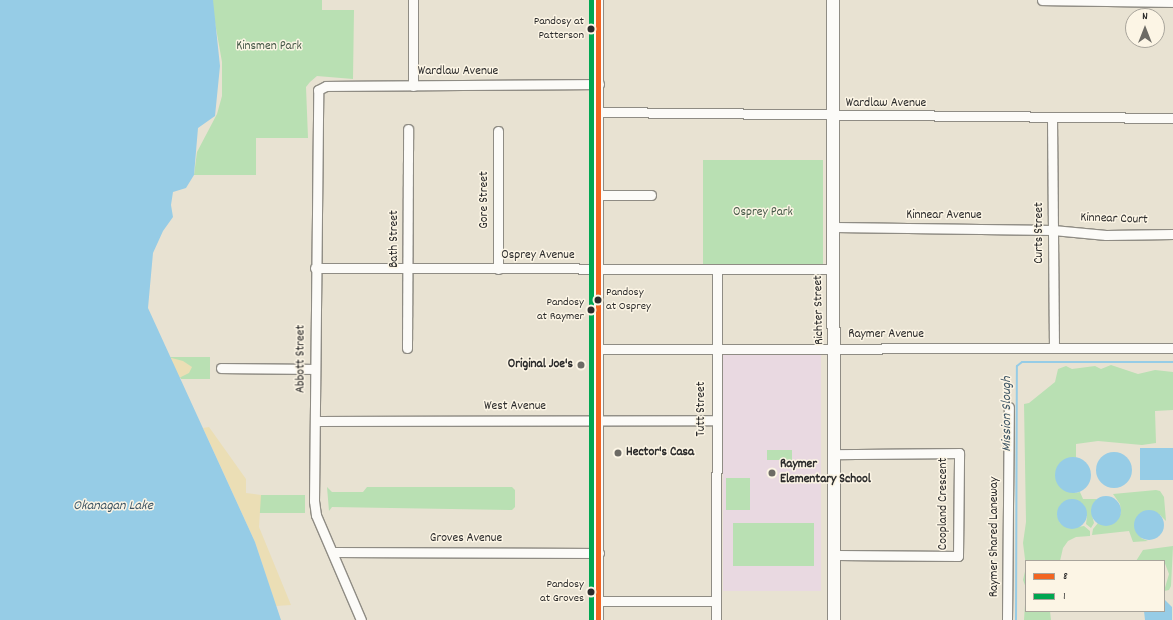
<!DOCTYPE html>
<html>
<head>
<meta charset="utf-8">
<style>
	body { margin:0 }
	#map { position:relative; width:1173px; height:620px; overflow:hidden; background:#e8e2d2; font-family:Dekko,sans-serif }
	div>[style] { position:absolute }
	.built>* { inset:0; background:#e9d9e1; transform-origin:0 0 }
	.green>* { inset:0; background:#b9e0b3; transform-origin:0 0 }
	.sand>* { inset:0; background:#ebdeb5 }
	.water>* { inset:0; background:#96cce6; transform-origin:0 0 }
	.round { border-radius:50% }
	.stream>* { height:2px; margin:-1px; padding:0 1px; transform-origin:1px; border-radius:1px; background:#96cce6 }
	.roads { filter:drop-shadow(1px 0 #8f8c84) drop-shadow(-1px 0 #8f8c84) drop-shadow(0 1px #8f8c84) drop-shadow(0 -1px #8f8c84) }
	.minor>* { height:9px; margin:-4.5px; padding:0 4.5px; transform-origin:4.5px; border-radius:4.5px; background:#fcfbf8 }
	.major>* { height:12px; margin:-6px; padding:0 6px; transform-origin:6px; border-radius:6px; background:#fcfbf8 }
	.bus-1>* { height:5px; margin:-2.5px; padding:0 2.5px; transform-origin:2.5px; border-radius:2.5px; background:#f26522 }
	.bus-2>* { height:5px; margin:-2.5px; padding:0 2.5px; transform-origin:2.5px; border-radius:2.5px; background:#00a651 }
	.dots>* { width:11px; height:11px; translate:-50% -50%; box-sizing:border-box; border:2px solid #fcf5e5; border-radius:50% }
	span { translate:-50% -50%; white-space:nowrap; text-align:center; line-height:1.15; -webkit-text-stroke:3px #fcf5e5; paint-order:stroke }
	.bus-label { font-size:12px; color:#2b2b2b }
	.right { translate:-100% -50%; text-align:right }
	.left { translate:0 -50%; text-align:left }
	.park-label { font-size:13px; color:#455847 }
	.street-label { font-size:13px; color:#2b2b2b }
	.poi-label { font-size:13px; color:#2b2b2b; font-weight:700 }
	.water-label { font-size:14px; color:#415866; font-style:italic }
	.legend { position:absolute; left:1025px; top:560px; width:140px; height:52px; box-sizing:border-box; background:#fcf5e5; border:1px solid #a8a49b; margin:0; padding:5px 7px; list-style:none; font-size:12px; color:#2b2b2b }
	.legend li { display:flex; align-items:center; gap:8px; height:20px }
	.legend b { width:20px; border:1px solid #a8a49b }
	.north { position:absolute; left:1125px; top:8px; width:40px; height:40px; box-sizing:border-box; background:#fcf5e5; border:1px solid #a8a49b; border-radius:50%; rotate:0deg; font-size:11px; font-weight:700; line-height:16px; text-align:center; color:#2b2b2b }
	.north::after { content:''; display:block; margin:auto; width:14px; height:18px; background:#6d6b65; clip-path:polygon(50% 0,100% 100%,50% 72%,0 100%) }
</style>
</head>
<body>
<div id="map">
	<div class="built">
		<i style="left:723px;top:355px;width:98px;height:236px"></i>
	</div>
	<div class="green">
		<i style="clip-path:polygon(211px 0,322px 0,322px 10px,354px 10px,353px 79px,317px 76px,310px 82px,306px 87px,308px 138px,256px 138px,256px 175px,194px 175px,197px 152px,217px 114px,222px 96px,222px 62px)"></i>
		<i style="left:703px;top:160px;width:120px;height:106px"></i>
		<i style="clip-path:polygon(168px 357px,210px 357px,210px 379px,181px 379px)"></i>
		<i style="clip-path:polygon(1111px 365px,1138px 374px,1155px 370px,1173px 372px,1173px 410px,1155px 411px,1156px 443px,1142px 445px,1098px 441px,1076px 444px,1076px 458px,1073px 457px,1075px 493px,1080px 492px,1083px 499px,1097px 499px,1092px 515px,1094px 523px,1091px 528px,1086px 524px,1087px 516px,1057px 513px,1058px 518px,1060px 523px,1078px 527px,1084px 526px,1090px 531px,1090px 536px,1076px 537px,1068px 541px,1063px 548px,1060px 561px,1026px 561px,1026px 588px,1023px 580px,1026px 567px,1023px 543px,1026px 522px,1024px 404px,1029px 403px,1055px 382px,1058px 369px,1066px 366px,1072px 369px,1095px 366px,1101px 369px)"></i>
		<i style="left:767px;top:450px;width:25px;height:10px"></i>
		<i style="left:726px;top:478px;width:24px;height:32px"></i>
		<i style="clip-path:polygon(327px 487px,332px 492px,363px 492px,367px 487px,512px 487px,515px 490px,515px 507px,512px 510px,332px 507px,329px 511px)"></i>
		<i style="clip-path:polygon(1156px 490px,1160px 491px,1164px 497px,1166px 521px,1160px 515px,1141px 538px,1148px 541px,1133px 542px,1129px 531px,1092px 535px,1093px 529px,1098px 523px,1113px 524px,1121px 513px,1120px 504px,1113px 494px)"></i>
		<i style="left:252px;top:495px;width:53px;height:18px"></i>
		<i style="left:733px;top:523px;width:81px;height:43px"></i>
		<i style="clip-path:polygon(1173px 546px,1171px 586px,1169px 590px,1164px 591px,1169px 574px,1164px 561px,1136px 561px,1143px 550px)"></i>
		<i style="clip-path:polygon(1026px 589px,1026px 611px,1050px 611px,1051px 620px,1024px 620px)"></i>
	</div>
	<div class="sand">
		<i style="clip-path:polygon(168px 357px,183px 361px,192px 367px,189px 373px,177px 379px)"></i>
		<i style="clip-path:polygon(209px 427px,246px 479px,246px 493px,261px 495px,259px 527px,291px 605px,276px 606px,255px 542px,203px 428px)"></i>
	</div>
	<div class="water">
		<i style="clip-path:polygon(0 0,213px 0,220px 66px,215px 116px,198px 128px,194px 175px,186px 188px,173px 192px,171px 205px,173px 217px,163px 231px,153px 253px,148px 308px,255px 542px,281px 620px,0 620px)"></i>
		<i style="left:1173px;top:448px;width:32px;height:33px;rotate:90deg"></i>
		<i class="round" style="left:1096px;top:452px;width:36px;height:36px"></i>
		<i class="round" style="left:1055px;top:457px;width:36px;height:36px"></i>
		<i class="round" style="left:1091px;top:496px;width:30px;height:30px"></i>
		<i class="round" style="left:1057px;top:499px;width:30px;height:30px"></i>
		<i class="round" style="left:1134px;top:510px;width:30px;height:30px"></i>
		<i style="clip-path:polygon(1164px 599px,1172px 607px,1172px 620px,1145px 620px,1144px 611px,1164px 611px)"></i>
	</div>
	<div class="stream">
		<i style="left:1016px;top:620px;width:254px;rotate:-89.8deg"></i>
		<i style="left:1017px;top:366px;width:6px;rotate:-39deg"></i>
		<i style="left:1022px;top:362px;width:151px"></i>
	</div>
	<div class="roads">
		<div class="minor">
			<i style="left:413px;top:0;width:86px;rotate:90deg"></i>
			<i style="left:598px;top:0;width:620px;rotate:90deg"></i>
			<i style="left:1042px;top:0;width:131px;rotate:0.9deg"></i>
			<i style="left:599px;top:112px;width:574px;rotate:0.6deg"></i>
			<i style="left:1052px;top:118px;width:230px;rotate:89.5deg"></i>
			<i style="left:498px;top:131px;width:138px;rotate:90deg"></i>
			<i style="left:599px;top:195px;width:52px"></i>
			<i style="left:835px;top:227px;width:218px;rotate:0.8deg"></i>
			<i style="left:1053px;top:230px;width:53px;rotate:5.4deg"></i>
			<i style="left:1106px;top:235px;width:67px;rotate:-0.9deg"></i>
			<i style="left:315px;top:268px;width:518px;rotate:0.11deg"></i>
			<i style="left:407px;top:348px;width:219px;rotate:-89.7deg"></i>
			<i style="left:599px;top:349px;width:574px;rotate:-0.1deg"></i>
			<i style="left:221px;top:368px;width:94px;rotate:0.6deg"></i>
			<i style="left:315px;top:421px;width:400px;rotate:-0.1deg"></i>
			<i style="left:333px;top:552px;width:266px;rotate:0.2deg"></i>
			<i style="left:834px;top:555px;width:124px;rotate:0.5deg"></i>
			<i style="left:958px;top:556px;width:103px;rotate:-89.4deg"></i>
			<i style="left:959px;top:453px;width:125px;rotate:179.5deg"></i>
			<i style="left:599px;top:601px;width:117px"></i>
			<i style="left:361px;top:620px;width:114px;rotate:-113.2deg"></i>
			<i style="left:316px;top:515px;width:14px;rotate:-98deg"></i>
			<i style="left:314px;top:501px;width:411px;rotate:-89.4deg"></i>
			<i style="left:318px;top:90px;width:9px;rotate:-27deg"></i>
			<i style="left:326px;top:86px;width:273px;rotate:-0.4deg"></i>
			<i style="left:716px;top:620px;width:350px;rotate:-89.8deg"></i>
			<i style="left:1007px;top:620px;width:213px;rotate:-89.5deg"></i>
		</div>
		<div class="major">
			<i style="left:833px;top:0;width:620px;rotate:89.91deg"></i>
		</div>
	</div>
	<div class="bus-1">
		<i style="left:598px;top:0;width:620px;rotate:90deg"></i>
	</div>
	<div class="bus-2">
		<i style="left:591px;top:0;width:620px;rotate:90deg"></i>
	</div>
	<div class="dots">
		<i style="left:591px;top:29px;background:#2b2b2b"></i>
		<i style="left:598px;top:300px;background:#2b2b2b"></i>
		<i style="left:591px;top:310px;background:#2b2b2b"></i>
		<i style="left:581px;top:365px;background:#6d6b65"></i>
		<i style="left:618px;top:453px;background:#6d6b65"></i>
		<i style="left:772px;top:473px;background:#6d6b65"></i>
		<i style="left:591px;top:592px;background:#2b2b2b"></i>
	</div>
	<div class="bus-label">
		<span class="right" style="left:584px;top:29px">Pandosy at<br>Patterson</span>
		<span class="left" style="left:606px;top:300px">Pandosy<br>at Osprey</span>
		<span class="right" style="left:584px;top:310px">Pandosy<br>at Raymer</span>
		<span class="right" style="left:584px;top:592px">Pandosy<br>at Groves</span>
	</div>
	<div class="park-label">
		<span style="left:269px;top:47px">Kinsmen Park</span>
		<span style="left:763px;top:213px">Osprey Park</span>
	</div>
	<div class="street-label">
		<span style="left:458px;top:72px">Wardlaw Avenue</span>
		<span style="left:886px;top:104px">Wardlaw Avenue</span>
		<span style="left:485px;top:200px;rotate:-90deg">Gore Street</span>
		<span style="left:944px;top:216px">Kinnear Avenue</span>
		<span style="left:1114px;top:220px;rotate:2deg">Kinnear Court</span>
		<span style="left:1040px;top:233px;rotate:-90deg">Curts Street</span>
		<span style="left:395px;top:239px;rotate:-90deg">Bath Street</span>
		<span style="left:538px;top:256px">Osprey Avenue</span>
		<span style="left:820px;top:310px;rotate:-91deg">Richter Street</span>
		<span style="left:886px;top:335px">Raymer Avenue</span>
		<span style="left:302px;top:359px;rotate:-90deg">Abbott Street</span>
		<span style="left:515px;top:407px">West Avenue</span>
		<span style="left:702px;top:409px;rotate:-90deg">Tutt Street</span>
		<span style="left:944px;top:504px;rotate:-90deg">Coopland Crescent</span>
		<span style="left:995px;top:537px;rotate:-90deg">Raymer Shared Laneway</span>
		<span style="left:466px;top:539px">Groves Avenue</span>
	</div>
	<div class="poi-label">
		<span class="right" style="left:573px;top:365px">Original Joe's</span>
		<span class="left" style="left:626px;top:453px">Hector's Casa</span>
		<span class="left" style="left:780px;top:473px">Raymer<br>Elementary School</span>
	</div>
	<div class="water-label">
		<span style="left:1007px;top:414px;rotate:-90deg">Mission Slough</span>
		<span style="left:113px;top:506px">Okanagan Lake</span>
	</div>
	<ul class="legend">
	<li><b style="height:5px;background:#f26522"></b>8</li>
	<li><b style="height:5px;background:#00a651"></b>1</li>
	</ul>
	<div class="north">N</div>
</div>
</body>
</html>
